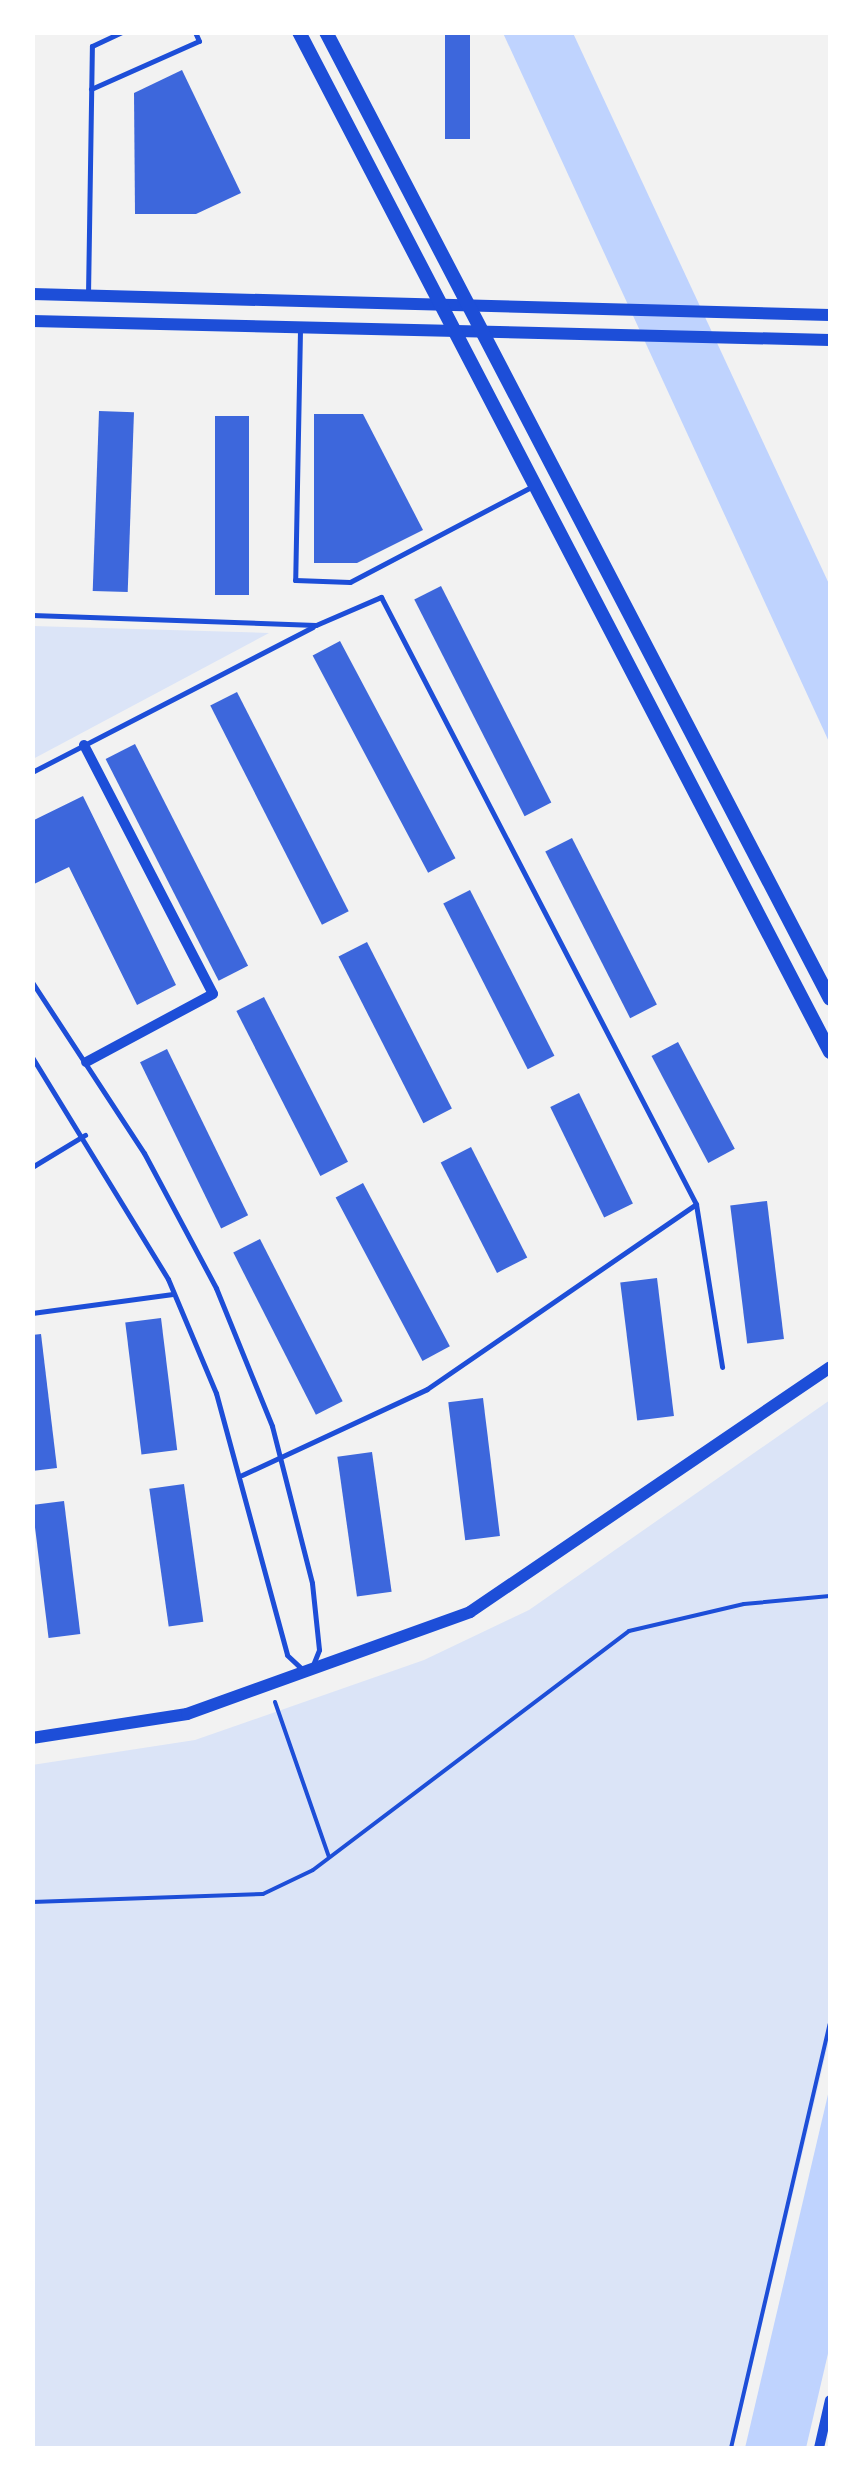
<!DOCTYPE html>
<html>
<head>
<meta charset="utf-8">
<style>
	body { margin:0 }
	#map { position:relative; width:863px; height:2481px; overflow:hidden; background:#f2f2f2; font-family:"Fira Sans",sans-serif }
	div>[style] { position:absolute }
	.green>* { inset:0; background:#dbe4f7 }
	.water>* { inset:0; background:#bfd3fe }
	.building>* { inset:0; background:#3d67dc; transform-origin:0 0 }
	.path>* { height:4px; margin:-2px; padding:0 2px; transform-origin:2px; border-radius:2px; background:#1d4ed8 }
	.service>* { height:5px; margin:-2.5px; padding:0 2.5px; transform-origin:2.5px; border-radius:2.5px; background:#1d4ed8 }
	.minor>* { height:10px; margin:-5px; padding:0 5px; transform-origin:5px; border-radius:5px; background:#1d4ed8 }
	.tertiary>* { height:12px; margin:-6px; padding:0 6px; transform-origin:6px; border-radius:6px; background:#1d4ed8 }
	.secondary>* { height:14px; margin:-7px; padding:0 7px; transform-origin:7px; border-radius:7px; background:#1d4ed8 }
	span { translate:-50% -50%; white-space:nowrap; text-align:center; line-height:1.15; -webkit-text-stroke:8px #fff; paint-order:stroke }
	.frame { position:absolute; inset:0; border:35px solid #fff; pointer-events:none }
</style>
</head>
<body>
<div id="map">
	<div class="green">
		<i style="clip-path:polygon(33px 626px,269px 633px,33px 759px)"></i>
		<i style="clip-path:polygon(830px 1400px,830px 2036px,733px 2448px,33px 2448px,32px 1765px,195px 1740px,424px 1660px,529px 1610px)"></i>
	</div>
	<div class="water">
		<i style="clip-path:polygon(503px 33px,573px 33px,830px 586px,830px 744px)"></i>
		<i style="clip-path:polygon(830px 2086px,830px 2345px,806px 2448px,745px 2448px)"></i>
	</div>
	<div class="building">
		<i style="left:445px;top:32px;width:25px;height:107px"></i>
		<i style="clip-path:polygon(182px 70px,241px 193px,196px 214px,135px 214px,134px 93px)"></i>
		<i style="left:99px;top:411px;width:35px;height:180px;rotate:2deg"></i>
		<i style="clip-path:polygon(314px 414px,363px 414px,423px 530px,357px 563px,314px 563px)"></i>
		<i style="left:215px;top:416px;width:34px;height:179px"></i>
		<i style="left:441px;top:586px;width:243px;height:30px;rotate:63deg"></i>
		<i style="left:340px;top:641px;width:246px;height:31px;rotate:62deg"></i>
		<i style="left:237px;top:692px;width:246px;height:30px;rotate:63deg"></i>
		<i style="left:135px;top:744px;width:249px;height:33px;rotate:63deg"></i>
		<i style="clip-path:polygon(83px 796px,176px 985px,137px 1005px,69px 867px,32px 885px,32px 821px)"></i>
		<i style="left:572px;top:838px;width:187px;height:30px;rotate:63deg"></i>
		<i style="left:470px;top:890px;width:186px;height:30px;rotate:63deg"></i>
		<i style="left:367px;top:942px;width:187px;height:32px;rotate:63deg"></i>
		<i style="left:264px;top:997px;width:185px;height:31px;rotate:63deg"></i>
		<i style="left:678px;top:1042px;width:121px;height:30px;rotate:62deg"></i>
		<i style="left:167px;top:1049px;width:185px;height:30px;rotate:64deg"></i>
		<i style="left:579px;top:1093px;width:123px;height:32px;rotate:64deg"></i>
		<i style="left:471px;top:1147px;width:124px;height:34px;rotate:63deg"></i>
		<i style="left:363px;top:1183px;width:185px;height:31px;rotate:62deg"></i>
		<i style="left:767px;top:1201px;width:139px;height:37px;rotate:83deg"></i>
		<i style="left:260px;top:1239px;width:182px;height:30px;rotate:63deg"></i>
		<i style="left:657px;top:1278px;width:139px;height:37px;rotate:83deg"></i>
		<i style="left:161px;top:1318px;width:133px;height:36px;rotate:83deg"></i>
		<i style="clip-path:polygon(41px 1334px,57px 1468px,32px 1471px,32px 1335px)"></i>
		<i style="left:483px;top:1398px;width:139px;height:35px;rotate:83deg"></i>
		<i style="left:372px;top:1452px;width:141px;height:35px;rotate:82deg"></i>
		<i style="left:184px;top:1484px;width:139px;height:35px;rotate:82deg"></i>
		<i style="left:64px;top:1501px;width:134px;height:32px;rotate:83deg"></i>
	</div>
	<div class="path">
		<i style="left:275px;top:1702px;width:164px;rotate:70.8deg"></i>
		<i style="left:32px;top:1902px;width:231px;rotate:-2deg"></i>
		<i style="left:263px;top:1894px;width:55px;rotate:-25.6deg"></i>
		<i style="left:313px;top:1870px;width:396px;rotate:-37.1deg"></i>
		<i style="left:629px;top:1631px;width:118px;rotate:-13.2deg"></i>
		<i style="left:744px;top:1604px;width:86px;rotate:-5.3deg"></i>
		<i style="left:731px;top:2448px;width:435px;rotate:-76.9deg"></i>
	</div>
	<div class="service">
		<i style="left:91px;top:89px;width:118px;rotate:-24deg"></i>
		<i style="left:199px;top:41px;width:10px;rotate:-114deg"></i>
		<i style="left:88px;top:295px;width:249px;rotate:-89.1deg"></i>
		<i style="left:92px;top:46px;width:33px;rotate:-25deg"></i>
		<i style="left:300px;top:330px;width:250px;rotate:91.1deg"></i>
		<i style="left:295px;top:580px;width:55px;rotate:2.1deg"></i>
		<i style="left:350px;top:582px;width:204px;rotate:-27.7deg"></i>
		<i style="left:32px;top:615px;width:284px;rotate:2deg"></i>
		<i style="left:316px;top:625px;width:71px;rotate:-23.3deg"></i>
		<i style="left:381px;top:597px;width:684px;rotate:62.57deg"></i>
		<i style="left:696px;top:1204px;width:165px;rotate:80.9deg"></i>
		<i style="left:32px;top:772px;width:316px;rotate:-27.3deg"></i>
		<i style="left:32px;top:982px;width:204px;rotate:56.8deg"></i>
		<i style="left:144px;top:1153px;width:153px;rotate:61.9deg"></i>
		<i style="left:216px;top:1288px;width:149px;rotate:67.9deg"></i>
		<i style="left:272px;top:1426px;width:162px;rotate:75.7deg"></i>
		<i style="left:312px;top:1583px;width:67px;rotate:84deg"></i>
		<i style="left:319px;top:1650px;width:18px;rotate:112deg"></i>
		<i style="left:32px;top:1057px;width:260px;rotate:58.5deg"></i>
		<i style="left:168px;top:1279px;width:124px;rotate:67.2deg"></i>
		<i style="left:216px;top:1393px;width:271px;rotate:74.8deg"></i>
		<i style="left:287px;top:1655px;width:21px;rotate:43deg"></i>
		<i style="left:32px;top:1167px;width:62px;rotate:-31.1deg"></i>
		<i style="left:32px;top:1313px;width:142px;rotate:-7.7deg"></i>
		<i style="left:242px;top:1475px;width:204px;rotate:-24.9deg"></i>
		<i style="left:427px;top:1389px;width:326px;rotate:-34.5deg"></i>
	</div>
	<div class="minor">
		<i style="left:84px;top:745px;width:280px;rotate:62.6deg"></i>
		<i style="left:213px;top:994px;width:144px;rotate:151.8deg"></i>
		<i style="left:819px;top:2448px;width:49px;rotate:-77.1deg"></i>
	</div>
	<div class="tertiary">
		<i style="left:32px;top:294px;width:798px;rotate:1.51deg"></i>
		<i style="left:32px;top:321px;width:798px;rotate:1.36deg"></i>
		<i style="left:32px;top:1738px;width:157px;rotate:-8.8deg"></i>
		<i style="left:187px;top:1714px;width:301px;rotate:-19.8deg"></i>
		<i style="left:470px;top:1612px;width:435px;rotate:-34.2deg"></i>
	</div>
	<div class="secondary">
		<i style="left:299px;top:32px;width:1150px;rotate:62.5deg"></i>
		<i style="left:326px;top:32px;width:1090px;rotate:62.47deg"></i>
	</div>
	<div class="frame"></div>
</div>
</body>
</html>
